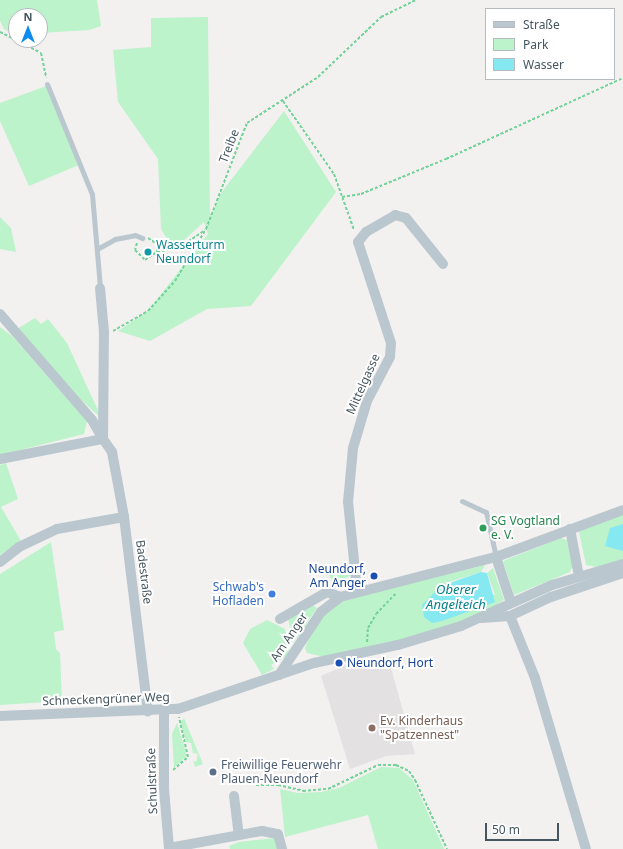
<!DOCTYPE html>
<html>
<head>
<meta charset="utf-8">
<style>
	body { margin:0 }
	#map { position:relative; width:623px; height:849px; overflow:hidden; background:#f3f0f0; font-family:"Noto Sans",sans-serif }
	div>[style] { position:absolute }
	.education>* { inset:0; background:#e4e1e2 }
	.green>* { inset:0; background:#bcf3ca }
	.water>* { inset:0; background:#86e9f2 }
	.path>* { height:2px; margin-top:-1px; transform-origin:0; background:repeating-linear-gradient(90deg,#71d397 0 3px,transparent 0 5px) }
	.service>* { height:5px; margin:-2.5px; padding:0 2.5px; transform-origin:2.5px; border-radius:2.5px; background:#bac7ce }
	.minor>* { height:10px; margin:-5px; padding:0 5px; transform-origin:5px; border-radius:5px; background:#bac7ce }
	.dots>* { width:11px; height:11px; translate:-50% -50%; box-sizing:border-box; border:2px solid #fff; border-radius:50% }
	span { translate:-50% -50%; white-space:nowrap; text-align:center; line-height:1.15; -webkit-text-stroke:4px #fff; paint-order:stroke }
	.street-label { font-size:12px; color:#46565f }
	.culture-label { font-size:12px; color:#0d838f }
	.left { translate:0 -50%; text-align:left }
	.leisure-label { font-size:12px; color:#27864d }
	.transit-label { font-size:12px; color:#164399 }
	.right { translate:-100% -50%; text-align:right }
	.shop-label { font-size:12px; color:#366cbe }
	.education-label { font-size:12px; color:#785e54 }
	.service-label { font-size:12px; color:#4e5e75 }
	.water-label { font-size:13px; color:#06828d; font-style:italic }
	.legend { position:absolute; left:485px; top:8px; width:130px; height:72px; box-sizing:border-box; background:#fff; border:1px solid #b5bbbf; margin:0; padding:5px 7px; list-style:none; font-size:12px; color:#46565f }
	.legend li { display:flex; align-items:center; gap:8px; height:20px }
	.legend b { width:20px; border:1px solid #b5bbbf }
	.north { position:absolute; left:8px; top:8px; width:40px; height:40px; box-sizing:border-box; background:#fff; border:1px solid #b5bbbf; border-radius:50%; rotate:0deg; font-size:11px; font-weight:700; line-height:16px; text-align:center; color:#46565f }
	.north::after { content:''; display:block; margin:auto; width:14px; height:18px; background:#0c8cf0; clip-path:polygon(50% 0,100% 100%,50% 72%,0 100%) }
	.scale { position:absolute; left:485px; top:823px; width:74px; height:18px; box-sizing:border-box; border:2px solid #46565f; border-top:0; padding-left:5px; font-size:12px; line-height:14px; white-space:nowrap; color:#46565f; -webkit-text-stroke:3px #fff; paint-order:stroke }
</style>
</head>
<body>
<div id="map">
	<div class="education">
		<i style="clip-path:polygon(388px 657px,415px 754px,386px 756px,350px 769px,321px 676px,346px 665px)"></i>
	</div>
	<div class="green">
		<i style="clip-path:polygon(0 0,97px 0,101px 26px,89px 30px,40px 33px,40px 16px,16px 16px,16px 36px,4px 29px,0 21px)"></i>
		<i style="clip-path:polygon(208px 17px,210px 216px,221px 193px,284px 111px,336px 192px,251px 306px,207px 309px,150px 341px,118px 331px,148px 311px,208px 234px,204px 222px,181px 243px,169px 242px,161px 229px,158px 159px,118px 102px,113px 50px,151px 47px,151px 18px)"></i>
		<i style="clip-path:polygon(46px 86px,81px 164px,29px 186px,0 121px,0 103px)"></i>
		<i style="clip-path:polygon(0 217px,11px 228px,16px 252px,0 249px)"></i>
		<i style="clip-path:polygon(35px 318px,41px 324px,48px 319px,67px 343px,102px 419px,70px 390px,17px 329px)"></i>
		<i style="clip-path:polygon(0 327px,12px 336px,87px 421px,84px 434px,0 455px)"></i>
		<i style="clip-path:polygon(6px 463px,18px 499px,1px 507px,21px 541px,0 555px,0 465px)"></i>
		<i style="clip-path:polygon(623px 513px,623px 560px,596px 567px,586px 565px,579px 532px,585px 526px)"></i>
		<i style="clip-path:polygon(561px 538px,567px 540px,573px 566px,570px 572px,514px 595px,503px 561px)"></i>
		<i style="clip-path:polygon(51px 542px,64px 630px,54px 632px,56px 649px,60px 653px,62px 701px,0 705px,0 574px)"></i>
		<i style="clip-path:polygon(485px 565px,481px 572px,449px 582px,495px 595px,487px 573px,493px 568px,504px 600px,479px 617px,395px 642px,324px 657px,307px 653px,305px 648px,312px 630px,335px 602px)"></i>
		<i style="clip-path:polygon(351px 568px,351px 575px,338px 583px,334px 583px,329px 575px)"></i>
		<i style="clip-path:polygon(312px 605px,317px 608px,294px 642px,288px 619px)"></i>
		<i style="clip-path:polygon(267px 620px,285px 629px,289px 647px,288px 655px,271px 665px,274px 669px,262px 675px,243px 643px,250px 629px)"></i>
		<i style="clip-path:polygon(184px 718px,203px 764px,195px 767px,193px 761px,196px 762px,198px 754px,193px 753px,191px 743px,186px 742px,180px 723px)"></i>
		<i style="clip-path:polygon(177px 723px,187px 756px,174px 768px,172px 734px)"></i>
		<i style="clip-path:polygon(381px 767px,399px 768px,413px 780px,444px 849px,378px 849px,368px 815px,285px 837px,280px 789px,298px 793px,321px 792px,339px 788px)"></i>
		<i style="clip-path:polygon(275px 838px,277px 849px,230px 849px,229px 846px,239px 842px)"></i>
	</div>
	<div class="water">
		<i style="clip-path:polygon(623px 524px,623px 551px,605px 546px,610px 528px)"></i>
		<i style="clip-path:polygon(481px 572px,487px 573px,495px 602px,442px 621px,432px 623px,424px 617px,422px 605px,441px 586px)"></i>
	</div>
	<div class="path">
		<i style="left:0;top:32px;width:46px;rotate:27.1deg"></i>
		<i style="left:41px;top:53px;width:25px;rotate:78deg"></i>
		<i style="left:283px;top:101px;width:89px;rotate:55.1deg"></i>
		<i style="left:334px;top:174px;width:59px;rotate:70.3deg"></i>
		<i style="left:342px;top:197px;width:19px;rotate:-9deg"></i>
		<i style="left:361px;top:194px;width:92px;rotate:-22.4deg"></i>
		<i style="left:446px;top:159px;width:195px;rotate:-24.6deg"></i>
		<i style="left:148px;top:238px;width:11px;rotate:34deg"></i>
		<i style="left:157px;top:244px;width:8px;rotate:90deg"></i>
		<i style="left:137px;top:243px;width:7px;rotate:106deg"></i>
		<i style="left:135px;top:250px;width:14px;rotate:45deg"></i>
		<i style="left:145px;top:260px;width:14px;rotate:-34deg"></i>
		<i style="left:157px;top:252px;width:24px;rotate:-12deg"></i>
		<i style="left:180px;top:247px;width:30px;rotate:-34deg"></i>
		<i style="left:113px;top:331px;width:40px;rotate:-29.7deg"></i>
		<i style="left:148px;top:311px;width:40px;rotate:-48deg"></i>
		<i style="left:175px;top:281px;width:61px;rotate:-59.2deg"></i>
		<i style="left:206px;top:229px;width:114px;rotate:-68.9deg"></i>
		<i style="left:247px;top:123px;width:85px;rotate:-32.9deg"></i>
		<i style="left:318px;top:77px;width:87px;rotate:-43.6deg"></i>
		<i style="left:381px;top:17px;width:39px;rotate:-26deg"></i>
		<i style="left:367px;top:642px;width:14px;rotate:-86deg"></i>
		<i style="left:368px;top:628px;width:16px;rotate:-60deg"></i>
		<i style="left:376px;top:614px;width:29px;rotate:-46deg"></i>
		<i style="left:173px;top:770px;width:20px;rotate:-41deg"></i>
		<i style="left:188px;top:757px;width:41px;rotate:-102.7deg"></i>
		<i style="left:256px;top:785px;width:22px"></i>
		<i style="left:278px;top:785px;width:26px;rotate:13deg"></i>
		<i style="left:303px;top:791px;width:25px;rotate:-5deg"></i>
		<i style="left:328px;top:789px;width:55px;rotate:-25.6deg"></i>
		<i style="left:378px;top:765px;width:18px"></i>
		<i style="left:396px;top:765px;width:14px;rotate:25deg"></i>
		<i style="left:409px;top:771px;width:11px;rotate:56deg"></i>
		<i style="left:415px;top:780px;width:76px;rotate:65.1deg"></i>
	</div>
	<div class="service">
		<i style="left:47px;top:84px;width:119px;rotate:67.8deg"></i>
		<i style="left:92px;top:194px;width:94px;rotate:85.1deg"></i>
		<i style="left:97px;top:249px;width:21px;rotate:-29deg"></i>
		<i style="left:115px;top:239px;width:20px;rotate:-11deg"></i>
		<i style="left:135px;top:235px;width:8px;rotate:23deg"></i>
		<i style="left:462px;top:501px;width:26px;rotate:25deg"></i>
		<i style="left:486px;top:512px;width:46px;rotate:77.5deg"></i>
	</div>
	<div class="minor">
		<i style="left:0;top:314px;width:140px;rotate:49deg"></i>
		<i style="left:92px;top:420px;width:22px;rotate:60deg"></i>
		<i style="left:103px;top:439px;width:107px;rotate:-89.5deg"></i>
		<i style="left:104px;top:332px;width:44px;rotate:-95.2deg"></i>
		<i style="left:0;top:459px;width:105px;rotate:-11deg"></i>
		<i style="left:103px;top:439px;width:16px;rotate:55deg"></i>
		<i style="left:112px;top:452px;width:66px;rotate:79.5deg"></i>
		<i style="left:124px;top:517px;width:196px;rotate:83deg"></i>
		<i style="left:570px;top:529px;width:48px;rotate:79.2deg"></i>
		<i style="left:496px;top:557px;width:48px;rotate:71.9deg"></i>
		<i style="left:0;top:562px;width:24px;rotate:-38deg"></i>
		<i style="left:19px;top:547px;width:42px;rotate:-25.3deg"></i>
		<i style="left:57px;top:529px;width:68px;rotate:-10.2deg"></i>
		<i style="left:357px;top:590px;width:88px;rotate:-95.8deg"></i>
		<i style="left:348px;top:502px;width:54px;rotate:-84.7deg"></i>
		<i style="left:353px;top:448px;width:49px;rotate:-73.4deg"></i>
		<i style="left:367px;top:401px;width:50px;rotate:-62.4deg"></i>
		<i style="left:390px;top:357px;width:14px;rotate:-86deg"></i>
		<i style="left:391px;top:343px;width:106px;rotate:-108.1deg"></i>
		<i style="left:358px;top:242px;width:13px;rotate:-51deg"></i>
		<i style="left:366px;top:232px;width:34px;rotate:-30deg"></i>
		<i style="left:395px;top:215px;width:11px;rotate:15deg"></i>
		<i style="left:406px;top:218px;width:59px;rotate:51.2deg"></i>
		<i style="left:510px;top:616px;width:67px;rotate:68deg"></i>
		<i style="left:535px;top:678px;width:178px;rotate:73.4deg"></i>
		<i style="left:482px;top:618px;width:28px;rotate:-4deg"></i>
		<i style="left:510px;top:616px;width:45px;rotate:-24.9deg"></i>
		<i style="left:551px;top:597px;width:76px;rotate:-18.4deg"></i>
		<i style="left:280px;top:619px;width:54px;rotate:-29.9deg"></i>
		<i style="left:327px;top:592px;width:14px;rotate:21deg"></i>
		<i style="left:279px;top:675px;width:76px;rotate:-56.3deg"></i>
		<i style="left:321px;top:612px;width:24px;rotate:-38deg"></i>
		<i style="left:340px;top:597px;width:161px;rotate:-14.4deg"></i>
		<i style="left:496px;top:557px;width:135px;rotate:-20.3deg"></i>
		<i style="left:164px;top:712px;width:77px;rotate:90deg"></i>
		<i style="left:164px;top:789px;width:60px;rotate:85.2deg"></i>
		<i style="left:0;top:716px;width:178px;rotate:-2.3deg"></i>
		<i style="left:178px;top:709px;width:144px;rotate:-18.7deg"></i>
		<i style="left:314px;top:663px;width:86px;rotate:-12.1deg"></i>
		<i style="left:398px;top:645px;width:66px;rotate:-16.8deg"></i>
		<i style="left:461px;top:626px;width:100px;rotate:-24.3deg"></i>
		<i style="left:552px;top:585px;width:74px;rotate:-16.5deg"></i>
		<i style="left:234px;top:796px;width:39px;rotate:83deg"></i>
		<i style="left:169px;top:848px;width:95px;rotate:-10.4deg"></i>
		<i style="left:262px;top:831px;width:16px;rotate:11deg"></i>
		<i style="left:278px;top:834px;width:16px;rotate:75deg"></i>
	</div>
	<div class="dots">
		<i style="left:148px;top:252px;background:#0f9aa8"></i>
		<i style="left:483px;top:528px;background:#2e9e5b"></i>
		<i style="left:374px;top:576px;background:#1a4fb4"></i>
		<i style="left:272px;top:594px;background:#3f7fe0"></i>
		<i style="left:339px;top:663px;background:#1a4fb4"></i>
		<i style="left:372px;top:728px;background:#8d6e63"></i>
		<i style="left:213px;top:772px;background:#5c6f8a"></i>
	</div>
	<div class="street-label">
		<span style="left:229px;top:146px;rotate:-69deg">Treibe</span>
		<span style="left:363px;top:384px;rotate:-66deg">Mittelgasse</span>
		<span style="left:144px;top:572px;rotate:83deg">Badestraße</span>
		<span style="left:289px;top:637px;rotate:-56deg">Am Anger</span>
		<span style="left:106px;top:699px;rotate:-2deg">Schneckengrüner Weg</span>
		<span style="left:152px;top:781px;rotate:-92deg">Schulstraße</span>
	</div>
	<div class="culture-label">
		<span class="left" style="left:156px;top:252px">Wasserturm<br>Neundorf</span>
	</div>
	<div class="leisure-label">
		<span class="left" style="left:491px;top:528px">SG Vogtland<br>e. V.</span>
	</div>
	<div class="transit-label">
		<span class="right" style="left:366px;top:576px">Neundorf,<br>Am Anger</span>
		<span class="left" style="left:347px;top:663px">Neundorf, Hort</span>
	</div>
	<div class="shop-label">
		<span class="right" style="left:264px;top:594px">Schwab's<br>Hofladen</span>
	</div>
	<div class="education-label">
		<span class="left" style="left:380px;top:728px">Ev. Kinderhaus<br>"Spatzennest"</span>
	</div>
	<div class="service-label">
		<span class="left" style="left:221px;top:772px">Freiwillige Feuerwehr<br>Plauen-Neundorf</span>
	</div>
	<div class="water-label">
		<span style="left:456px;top:597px">Oberer<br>Angelteich</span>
	</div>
	<ul class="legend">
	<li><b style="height:5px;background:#bac7ce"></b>Straße</li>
	<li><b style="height:11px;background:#bcf3ca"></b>Park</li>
	<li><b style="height:11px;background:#86e9f2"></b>Wasser</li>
	</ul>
	<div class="north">N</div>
	<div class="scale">50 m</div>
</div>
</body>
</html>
